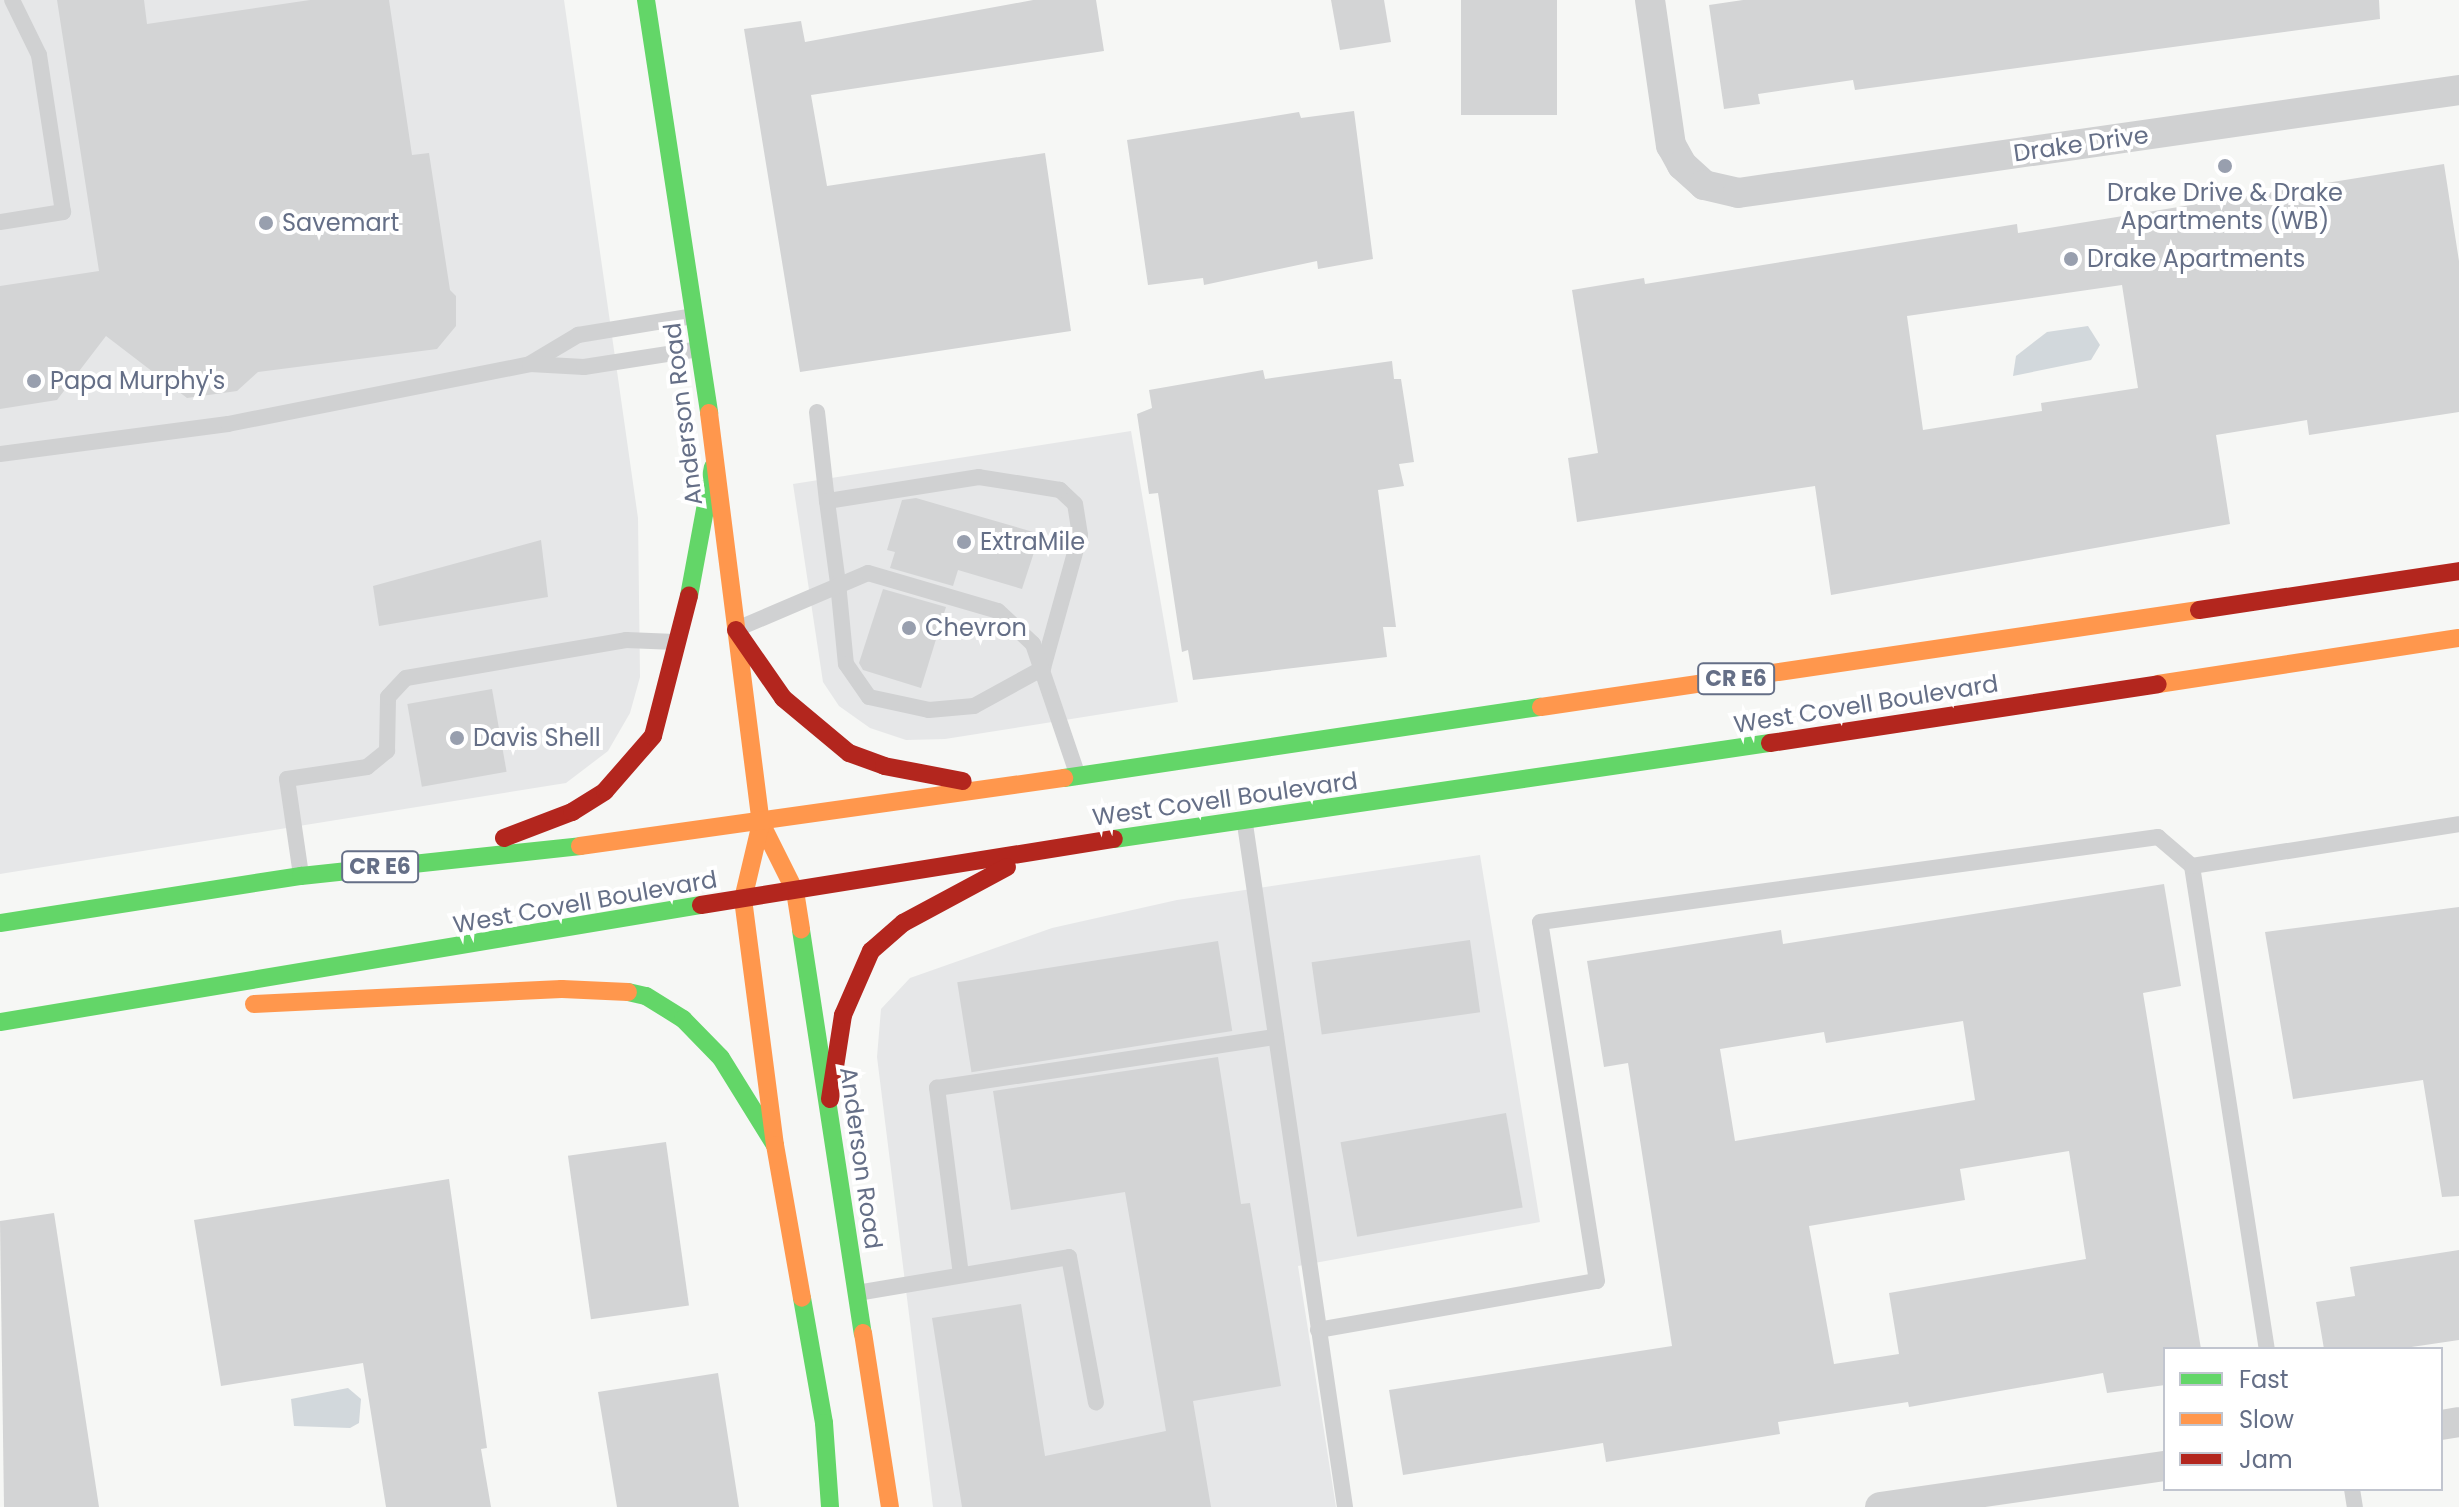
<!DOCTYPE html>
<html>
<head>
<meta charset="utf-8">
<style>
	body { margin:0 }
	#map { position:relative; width:2459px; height:1507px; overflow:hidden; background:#f6f7f5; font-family:Poppins,sans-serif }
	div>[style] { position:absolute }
	.built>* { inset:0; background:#e6e7e8 }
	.water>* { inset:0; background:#d2d8dc }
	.building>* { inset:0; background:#d3d4d5; transform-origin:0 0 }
	.lane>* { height:16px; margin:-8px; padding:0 8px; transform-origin:8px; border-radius:8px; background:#d0d1d2 }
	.street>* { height:30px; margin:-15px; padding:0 15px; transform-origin:15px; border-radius:15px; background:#d0d1d2 }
	.fast>* { height:18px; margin:-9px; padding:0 9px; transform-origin:9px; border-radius:9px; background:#63d668 }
	.slow>* { height:18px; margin:-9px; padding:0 9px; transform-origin:9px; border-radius:9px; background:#ff974d }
	.jam>* { height:18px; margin:-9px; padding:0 9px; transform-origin:9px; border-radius:9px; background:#b3261e }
	.dots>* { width:22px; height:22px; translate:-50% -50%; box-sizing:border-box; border:4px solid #fff; border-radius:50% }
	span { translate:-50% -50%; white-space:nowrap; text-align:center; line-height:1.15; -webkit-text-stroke:8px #fff; paint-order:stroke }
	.shield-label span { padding:2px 6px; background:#fff; border:2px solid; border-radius:6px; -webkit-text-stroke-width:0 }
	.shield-label { font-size:22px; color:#656f87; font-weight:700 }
	.street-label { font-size:24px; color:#656f87 }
	.poi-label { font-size:24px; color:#656f87 }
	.left { translate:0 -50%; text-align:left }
	.legend { position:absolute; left:2163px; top:1347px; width:280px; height:144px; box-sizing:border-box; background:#fff; border:2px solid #c1c5cf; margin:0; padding:10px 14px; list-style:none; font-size:24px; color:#656f87 }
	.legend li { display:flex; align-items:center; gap:16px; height:40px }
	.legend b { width:40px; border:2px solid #c1c5cf }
</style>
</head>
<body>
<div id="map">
	<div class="built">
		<i style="clip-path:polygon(0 0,564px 0,638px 518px,640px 677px,630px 713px,608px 751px,566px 783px,0 874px)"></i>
		<i style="clip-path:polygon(1131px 431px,1178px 702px,945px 739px,906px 740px,870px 728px,839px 706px,823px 682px,793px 484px)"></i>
		<i style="clip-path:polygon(1480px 855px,1540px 1222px,1298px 1266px,1336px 1507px,933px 1507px,877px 1057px,881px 1009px,910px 978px,1052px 928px,1177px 900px)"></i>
	</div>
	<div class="water">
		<i style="clip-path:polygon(2088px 326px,2100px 345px,2091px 360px,2013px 376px,2016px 356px,2047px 332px)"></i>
		<i style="clip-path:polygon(348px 1388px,361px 1399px,359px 1423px,350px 1428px,294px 1426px,291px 1399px)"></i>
	</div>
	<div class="building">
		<i style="clip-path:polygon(57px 0,144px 0,147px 24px,310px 0,389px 0,412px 155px,429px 153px,450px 290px,456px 296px,456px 326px,437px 349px,258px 372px,237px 391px,187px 398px,106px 336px,57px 400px,0 409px,0 286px,99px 271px)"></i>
		<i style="clip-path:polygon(1033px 0,1096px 0,1104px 51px,811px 95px,827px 186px,1045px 153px,1071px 331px,800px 372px,744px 29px,801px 21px,805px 42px)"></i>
		<i style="clip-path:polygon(1331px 0,1384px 0,1391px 42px,1340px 50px)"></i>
		<i style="left:1461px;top:0;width:96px;height:115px"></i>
		<i style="clip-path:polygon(1743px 0,2379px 0,2380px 19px,1855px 90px,1853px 80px,1758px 94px,1760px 104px,1724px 109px,1709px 5px)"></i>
		<i style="clip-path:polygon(1354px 111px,1373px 259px,1318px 269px,1317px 261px,1204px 285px,1203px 278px,1148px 285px,1127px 140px,1299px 112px,1301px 118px)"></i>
		<i style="clip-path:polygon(evenodd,2444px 164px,2459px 261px,2459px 412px,2309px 435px,2307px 420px,2216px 435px,2230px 524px,1831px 595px,1815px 486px,1577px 522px,1568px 458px,1598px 453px,1572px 290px,1644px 278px,1645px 284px,2017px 224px,2018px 233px,2444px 164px,2122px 285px,2138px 388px,2041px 403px,2042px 411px,1923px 430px,1907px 316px,2122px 285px)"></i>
		<i style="clip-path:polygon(1392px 361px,1394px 379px,1401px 379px,1414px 462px,1399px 464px,1404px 486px,1378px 490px,1396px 627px,1383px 627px,1387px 657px,1193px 680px,1188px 650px,1182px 652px,1158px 493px,1149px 494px,1137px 414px,1152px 408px,1149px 390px,1263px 370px,1265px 379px)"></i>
		<i style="clip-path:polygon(916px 498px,1040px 534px,1022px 589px,958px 570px,953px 586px,890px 568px,895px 552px,887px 550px,902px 500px)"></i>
		<i style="clip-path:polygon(541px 540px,548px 597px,379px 626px,373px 586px)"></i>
		<i style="clip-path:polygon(883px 589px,946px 607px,921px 688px,863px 670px,859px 663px)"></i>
		<i style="left:492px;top:689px;width:84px;height:86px;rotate:80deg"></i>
		<i style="clip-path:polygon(evenodd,2164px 884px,2181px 986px,2143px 993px,2201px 1349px,2165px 1349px,2165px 1385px,2107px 1393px,2103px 1373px,1909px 1407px,1908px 1402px,1778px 1422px,1780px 1434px,1606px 1462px,1603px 1443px,1403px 1475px,1389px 1390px,1672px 1346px,1628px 1063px,1604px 1067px,1587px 961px,1781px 930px,1783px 944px,2164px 884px,1963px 1021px,1975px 1100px,1735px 1141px,1720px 1049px,1824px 1032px,1826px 1043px,1963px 1021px,2164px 884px,2069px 1151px,2086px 1259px,1889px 1293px,1899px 1354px,1834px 1364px,1809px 1226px,1965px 1200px,1960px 1169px,2069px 1151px)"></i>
		<i style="clip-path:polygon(2459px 907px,2459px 1196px,2442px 1197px,2423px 1080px,2293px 1099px,2265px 932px)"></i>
		<i style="left:1470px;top:940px;width:73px;height:160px;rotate:82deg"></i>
		<i style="left:1218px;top:941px;width:91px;height:264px;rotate:81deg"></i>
		<i style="clip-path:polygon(1218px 1057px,1241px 1204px,1250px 1203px,1281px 1386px,1193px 1401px,1211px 1507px,962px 1507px,932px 1318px,1021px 1304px,1045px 1456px,1166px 1431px,1125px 1192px,1011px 1210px,993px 1091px)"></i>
		<i style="left:1506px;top:1113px;width:96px;height:168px;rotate:80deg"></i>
		<i style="left:666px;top:1142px;width:165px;height:99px;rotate:82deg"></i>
		<i style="clip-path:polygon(449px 1179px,487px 1448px,481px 1449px,491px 1507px,386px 1507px,363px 1363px,221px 1386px,194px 1220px)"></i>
		<i style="clip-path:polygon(54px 1213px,99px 1507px,4px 1507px,0 1221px)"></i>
		<i style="clip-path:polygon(2459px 1250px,2459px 1340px,2398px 1349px,2324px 1349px,2316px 1302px,2355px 1296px,2350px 1267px)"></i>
		<i style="clip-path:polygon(718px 1373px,739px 1507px,617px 1507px,598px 1392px)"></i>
	</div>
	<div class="lane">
		<i style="left:0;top:222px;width:64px;rotate:-9deg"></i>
		<i style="left:63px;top:212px;width:159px;rotate:-98.7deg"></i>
		<i style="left:39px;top:55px;width:61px;rotate:-116.1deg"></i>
		<i style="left:531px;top:363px;width:55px;rotate:-30.8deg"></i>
		<i style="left:578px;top:335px;width:118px;rotate:-9.3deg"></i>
		<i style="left:817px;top:412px;width:90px;rotate:83.6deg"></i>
		<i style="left:827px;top:501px;width:83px;rotate:82.4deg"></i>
		<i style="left:838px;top:583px;width:81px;rotate:84.4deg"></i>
		<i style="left:846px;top:664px;width:40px;rotate:55.1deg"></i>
		<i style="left:869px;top:697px;width:61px;rotate:12.2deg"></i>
		<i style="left:929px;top:710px;width:45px;rotate:-5.1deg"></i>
		<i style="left:974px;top:706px;width:79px;rotate:-28.8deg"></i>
		<i style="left:1043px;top:668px;width:138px;rotate:-74.5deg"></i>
		<i style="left:1080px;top:535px;width:31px;rotate:-99deg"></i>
		<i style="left:1075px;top:504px;width:21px;rotate:-137deg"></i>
		<i style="left:1060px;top:490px;width:82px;rotate:-170.9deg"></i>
		<i style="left:979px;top:477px;width:154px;rotate:171deg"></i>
		<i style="left:0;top:454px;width:230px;rotate:-7.5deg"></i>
		<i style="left:228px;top:424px;width:308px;rotate:-11.2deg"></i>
		<i style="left:530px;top:364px;width:54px;rotate:3.2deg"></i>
		<i style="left:584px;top:367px;width:116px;rotate:-8.9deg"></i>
		<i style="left:739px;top:628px;width:140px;rotate:-23.1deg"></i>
		<i style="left:868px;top:573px;width:135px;rotate:16.3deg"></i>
		<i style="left:998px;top:611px;width:48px;rotate:43.3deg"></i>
		<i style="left:1033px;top:644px;width:139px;rotate:71.2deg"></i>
		<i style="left:1245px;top:824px;width:690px;rotate:81.67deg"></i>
		<i style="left:2192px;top:866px;width:489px;rotate:81.2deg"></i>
		<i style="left:301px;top:875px;width:97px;rotate:-98.3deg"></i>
		<i style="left:287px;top:779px;width:81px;rotate:-8.5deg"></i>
		<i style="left:367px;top:767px;width:26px;rotate:-39deg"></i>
		<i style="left:387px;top:751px;width:54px;rotate:-88.9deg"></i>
		<i style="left:388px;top:697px;width:26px;rotate:-47deg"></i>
		<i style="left:406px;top:678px;width:223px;rotate:-9.8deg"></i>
		<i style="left:626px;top:640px;width:50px;rotate:2.3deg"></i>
		<i style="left:961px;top:1275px;width:189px;rotate:-97.3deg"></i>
		<i style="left:937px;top:1088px;width:343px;rotate:-8.6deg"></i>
		<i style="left:857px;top:1293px;width:215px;rotate:-9.6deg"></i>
		<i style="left:1069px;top:1257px;width:148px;rotate:79.5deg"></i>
		<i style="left:1318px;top:1330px;width:283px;rotate:-10deg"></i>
		<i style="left:1597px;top:1281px;width:363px;rotate:-99deg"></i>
		<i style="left:1540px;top:922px;width:624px;rotate:-7.83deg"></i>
		<i style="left:2158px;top:837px;width:45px;rotate:40.5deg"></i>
		<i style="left:2192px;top:866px;width:270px;rotate:-8.9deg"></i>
		<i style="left:2352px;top:1489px;width:18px;rotate:81deg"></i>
	</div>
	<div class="street">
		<i style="left:1650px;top:0;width:147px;rotate:81.8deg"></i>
		<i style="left:1671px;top:145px;width:23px;rotate:61deg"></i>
		<i style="left:1682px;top:165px;width:30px;rotate:42deg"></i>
		<i style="left:1704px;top:185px;width:35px;rotate:13deg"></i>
		<i style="left:1738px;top:193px;width:728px;rotate:-8.13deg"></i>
		<i style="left:2441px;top:1425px;width:18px;rotate:-9deg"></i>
		<i style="left:1880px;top:1507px;width:288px;rotate:-8.2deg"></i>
	</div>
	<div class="fast">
		<i style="left:646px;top:0;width:418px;rotate:81.3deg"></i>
		<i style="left:689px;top:596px;width:131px;rotate:-79.5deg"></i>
		<i style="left:1064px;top:778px;width:482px;rotate:-8.5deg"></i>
		<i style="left:1114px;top:839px;width:663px;rotate:-8.33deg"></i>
		<i style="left:0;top:923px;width:305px;rotate:-8.9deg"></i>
		<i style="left:301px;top:876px;width:281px;rotate:-6.1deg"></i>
		<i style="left:801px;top:930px;width:408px;rotate:81.3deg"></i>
		<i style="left:628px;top:992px;width:18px;rotate:13deg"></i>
		<i style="left:646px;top:996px;width:44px;rotate:31.9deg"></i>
		<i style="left:683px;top:1019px;width:54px;rotate:45.7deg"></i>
		<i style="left:721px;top:1058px;width:102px;rotate:58.2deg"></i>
		<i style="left:0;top:1022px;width:711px;rotate:-9.48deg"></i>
		<i style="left:802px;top:1298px;width:127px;rotate:80deg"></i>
		<i style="left:824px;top:1423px;width:84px;rotate:85.9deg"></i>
	</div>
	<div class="slow">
		<i style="left:709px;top:413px;width:413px;rotate:82.8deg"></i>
		<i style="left:761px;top:823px;width:76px;rotate:63.4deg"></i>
		<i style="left:795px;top:891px;width:39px;rotate:81deg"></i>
		<i style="left:2158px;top:684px;width:304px;rotate:-8.7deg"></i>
		<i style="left:1541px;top:707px;width:665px;rotate:-8.39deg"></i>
		<i style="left:761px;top:823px;width:78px;rotate:103.3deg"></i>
		<i style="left:743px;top:899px;width:248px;rotate:82.6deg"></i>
		<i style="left:775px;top:1145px;width:155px;rotate:80deg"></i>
		<i style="left:580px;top:846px;width:489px;rotate:-8deg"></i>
		<i style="left:254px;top:1004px;width:308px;rotate:-2.8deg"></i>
		<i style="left:562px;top:989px;width:66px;rotate:2.6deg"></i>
		<i style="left:863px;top:1333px;width:176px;rotate:81.2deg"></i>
	</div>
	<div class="jam">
		<i style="left:2199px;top:610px;width:263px;rotate:-8.5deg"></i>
		<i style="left:736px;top:630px;width:83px;rotate:55.3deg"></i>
		<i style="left:783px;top:698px;width:86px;rotate:39.8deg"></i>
		<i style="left:849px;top:753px;width:37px;rotate:20deg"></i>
		<i style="left:884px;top:766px;width:80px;rotate:10.8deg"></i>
		<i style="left:1770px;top:743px;width:392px;rotate:-8.6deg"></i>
		<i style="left:504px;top:838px;width:73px;rotate:-20.9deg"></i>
		<i style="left:572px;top:812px;width:39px;rotate:-32deg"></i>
		<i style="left:605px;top:791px;width:73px;rotate:-48.9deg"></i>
		<i style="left:653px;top:736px;width:145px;rotate:-75.6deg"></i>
		<i style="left:701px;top:905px;width:418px;rotate:-9.1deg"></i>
		<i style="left:830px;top:1099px;width:85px;rotate:-81.2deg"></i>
		<i style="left:843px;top:1015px;width:70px;rotate:-66.4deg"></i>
		<i style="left:871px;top:951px;width:43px;rotate:-41.2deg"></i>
		<i style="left:903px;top:923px;width:118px;rotate:-28.3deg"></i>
	</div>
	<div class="dots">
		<i style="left:2225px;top:166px;background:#989fae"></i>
		<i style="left:266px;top:223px;background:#989fae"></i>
		<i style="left:2071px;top:259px;background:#989fae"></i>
		<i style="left:34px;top:381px;background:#989fae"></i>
		<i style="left:964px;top:542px;background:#989fae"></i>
		<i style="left:909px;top:628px;background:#989fae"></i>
		<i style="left:457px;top:738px;background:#989fae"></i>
	</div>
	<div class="shield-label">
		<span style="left:1736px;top:679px">CR E6</span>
		<span style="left:380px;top:867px">CR E6</span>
	</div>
	<div class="street-label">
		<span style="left:2081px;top:144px;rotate:-8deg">Drake Drive</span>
		<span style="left:683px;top:414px;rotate:-97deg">Anderson Road</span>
		<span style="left:1866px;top:704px;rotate:-9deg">West Covell Boulevard</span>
		<span style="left:1225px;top:799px;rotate:-8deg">West Covell Boulevard</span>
		<span style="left:585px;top:902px;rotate:-10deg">West Covell Boulevard</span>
		<span style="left:861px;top:1158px;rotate:82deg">Anderson Road</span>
	</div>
	<div class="poi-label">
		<span style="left:2225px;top:207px">Drake Drive &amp; Drake<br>Apartments (WB)</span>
		<span class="left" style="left:282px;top:223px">Savemart</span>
		<span class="left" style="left:2087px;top:259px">Drake Apartments</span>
		<span class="left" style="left:50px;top:381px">Papa Murphy's</span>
		<span class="left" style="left:980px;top:542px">ExtraMile</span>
		<span class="left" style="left:925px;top:628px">Chevron</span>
		<span class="left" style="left:473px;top:738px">Davis Shell</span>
	</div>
	<ul class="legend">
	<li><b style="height:10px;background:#63d668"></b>Fast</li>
	<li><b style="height:10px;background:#ff974d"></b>Slow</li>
	<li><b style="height:10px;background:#b3261e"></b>Jam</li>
	</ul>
</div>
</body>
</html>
